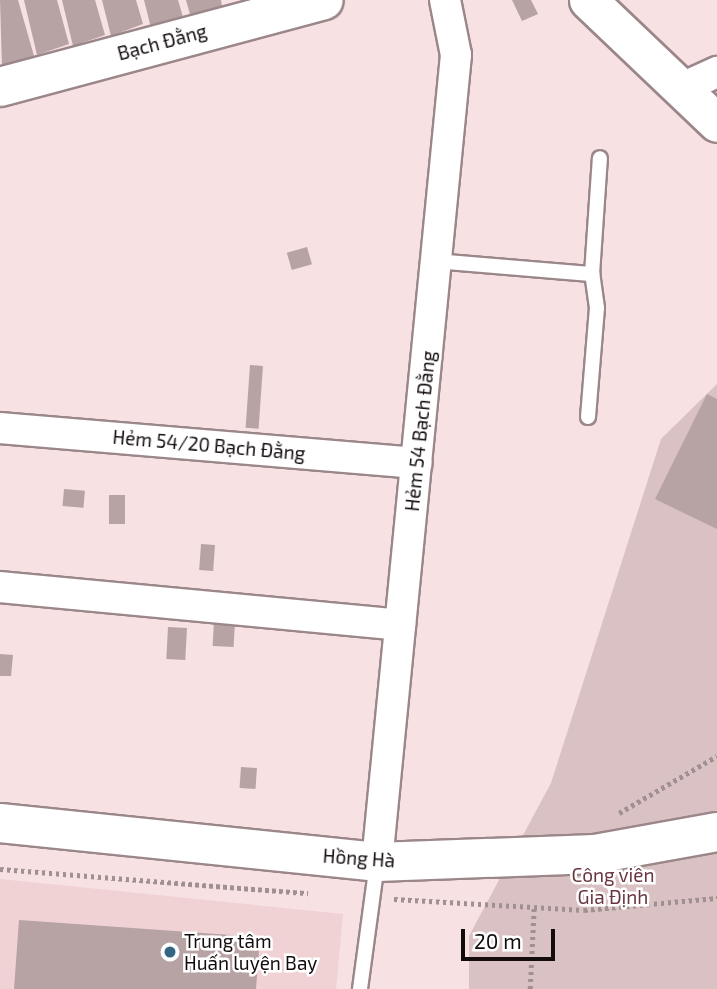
<!DOCTYPE html>
<html>
<head>
<meta charset="utf-8">
<style>
	body { margin:0 }
	#map { position:relative; width:717px; height:989px; overflow:hidden; background:#f7e1e3; font-family:"Exo 2",sans-serif }
	div>[style] { position:absolute }
	.built>* { inset:0; background:#f0d1d4 }
	.green>* { inset:0; background:#dac1c3 }
	.building>* { inset:0; background:#b7a2a4; transform-origin:0 0 }
	.path>* { height:4.5px; margin-top:-2.25px; transform-origin:0; background:repeating-linear-gradient(90deg,#a09092 0 3.5px,transparent 0 7px) }
	.roads { filter:drop-shadow(2px 0 #9b8789) drop-shadow(-2px 0 #9b8789) drop-shadow(0 2px #9b8789) drop-shadow(0 -2px #9b8789) }
	.service>* { height:14px; margin:-7px; padding:0 7px; transform-origin:7px; border-radius:7px; background:#fff }
	.minor>* { height:30px; margin:-15px; padding:0 15px; transform-origin:15px; border-radius:15px; background:#fff }
	.tertiary>* { height:37px; margin:-18.5px; padding:0 18.5px; transform-origin:18.5px; border-radius:18.5px; background:#fff }
	.primary>* { height:38px; margin:-19px; padding:0 19px; transform-origin:19px; border-radius:19px; background:#fff }
	.dots>* { width:19px; height:19px; translate:-50% -50%; box-sizing:border-box; border:4px solid #fff; border-radius:50% }
	span { translate:-50% -50%; white-space:nowrap; text-align:center; line-height:1.15; -webkit-text-stroke:5px #fff; paint-order:stroke }
	.street-label { font-size:19px; color:#130c0d }
	.park-label { font-size:19px; color:#69353e }
	.poi-label { font-size:19px; color:#130c0d }
	.left { translate:0 -50%; text-align:left }
	.scale { position:absolute; left:461px; top:929px; width:94px; height:32px; box-sizing:border-box; border:4px solid #130c0d; border-top:0; padding-left:9px; font-size:21px; line-height:24px; white-space:nowrap; color:#130c0d; -webkit-text-stroke:5px #fff; paint-order:stroke }
</style>
</head>
<body>
<div id="map">
	<div class="built">
		<i style="clip-path:polygon(0 879px,343px 914px,336px 989px,0 989px)"></i>
	</div>
	<div class="green">
		<i style="clip-path:polygon(717px 384px,717px 989px,469px 989px,469px 936px,551px 783px,661px 439px)"></i>
	</div>
	<div class="building">
		<i style="clip-path:polygon(0 0,18px 0,34px 56px,2px 67px)"></i>
		<i style="clip-path:polygon(24px 0,57px 0,69px 44px,37px 55px)"></i>
		<i style="clip-path:polygon(62px 0,95px 0,105px 35px,73px 46px)"></i>
		<i style="clip-path:polygon(102px 0,136px 0,143px 24px,111px 36px)"></i>
		<i style="clip-path:polygon(144px 0,178px 0,183px 17px,151px 28px)"></i>
		<i style="clip-path:polygon(186px 0,221px 0,222px 7px,191px 18px)"></i>
		<i style="clip-path:polygon(512px 0,531px 0,538px 14px,522px 21px)"></i>
		<i style="left:307px;top:247px;width:18px;height:21px;rotate:74deg"></i>
		<i style="left:250px;top:365px;width:13px;height:63px;rotate:4deg"></i>
		<i style="clip-path:polygon(707px 394px,717px 399px,717px 529px,655px 499px)"></i>
		<i style="left:64px;top:489px;width:21px;height:17px;rotate:5deg"></i>
		<i style="left:109px;top:495px;width:16px;height:29px"></i>
		<i style="left:201px;top:544px;width:14px;height:26px;rotate:4deg"></i>
		<i style="left:214px;top:620px;width:21px;height:26px;rotate:3deg"></i>
		<i style="left:168px;top:627px;width:19px;height:32px;rotate:3deg"></i>
		<i style="clip-path:polygon(0 654px,13px 655px,11px 676px,0 676px)"></i>
		<i style="left:241px;top:767px;width:16px;height:21px;rotate:4deg"></i>
		<i style="clip-path:polygon(19px 920px,260px 937px,256px 989px,14px 989px)"></i>
	</div>
	<div class="path">
		<i style="left:619px;top:813px;width:113px;rotate:-30.2deg"></i>
		<i style="left:0;top:869px;width:309px;rotate:4.5deg"></i>
		<i style="left:394px;top:899px;width:190px;rotate:3.3deg"></i>
		<i style="left:584px;top:910px;width:134px;rotate:-5.2deg"></i>
		<i style="left:530px;top:989px;width:81px;rotate:-87.2deg"></i>
	</div>
	<div class="roads">
		<div class="service">
			<i style="left:436px;top:261px;width:157px;rotate:4.8deg"></i>
			<i style="left:592px;top:274px;width:116px;rotate:-86.1deg"></i>
			<i style="left:588px;top:417px;width:109px;rotate:-85.3deg"></i>
			<i style="left:597px;top:308px;width:34px;rotate:-98deg"></i>
			<i style="left:360px;top:989px;width:127px;rotate:-82.3deg"></i>
		</div>
		<div class="minor">
			<i style="left:680px;top:89px;width:41px;rotate:-24.7deg"></i>
			<i style="left:0;top:428px;width:418px;rotate:4.8deg"></i>
			<i style="left:0;top:587px;width:402px;rotate:5.4deg"></i>
			<i style="left:377px;top:862px;width:811px;rotate:-84.41deg"></i>
			<i style="left:456px;top:55px;width:56px;rotate:-101.3deg"></i>
		</div>
		<div class="tertiary">
			<i style="left:588px;top:0;width:178px;rotate:43.6deg"></i>
		</div>
		<div class="primary">
			<i style="left:0;top:87px;width:335px;rotate:-15deg"></i>
			<i style="left:0;top:823px;width:379px;rotate:5.9deg"></i>
			<i style="left:377px;top:862px;width:218px;rotate:-2.1deg"></i>
			<i style="left:595px;top:854px;width:124px;rotate:-10.2deg"></i>
		</div>
	</div>
	<div class="dots">
		<i style="left:170px;top:952px;background:#326683"></i>
	</div>
	<div class="street-label">
		<span style="left:162px;top:42px;rotate:-15deg">Bạch Đằng</span>
		<span style="left:420px;top:431px;rotate:-84deg">Hẻm 54 Bạch Đằng</span>
		<span style="left:209px;top:445px;rotate:5deg">Hẻm 54/20 Bạch Đằng</span>
		<span style="left:359px;top:858px;rotate:4deg">Hồng Hà</span>
	</div>
	<div class="park-label">
		<span style="left:613px;top:886px">Công viên<br>Gia Định</span>
	</div>
	<div class="poi-label">
		<span class="left" style="left:184px;top:952px">Trung tâm<br>Huấn luyện Bay</span>
	</div>
	<div class="scale">20 m</div>
</div>
</body>
</html>
